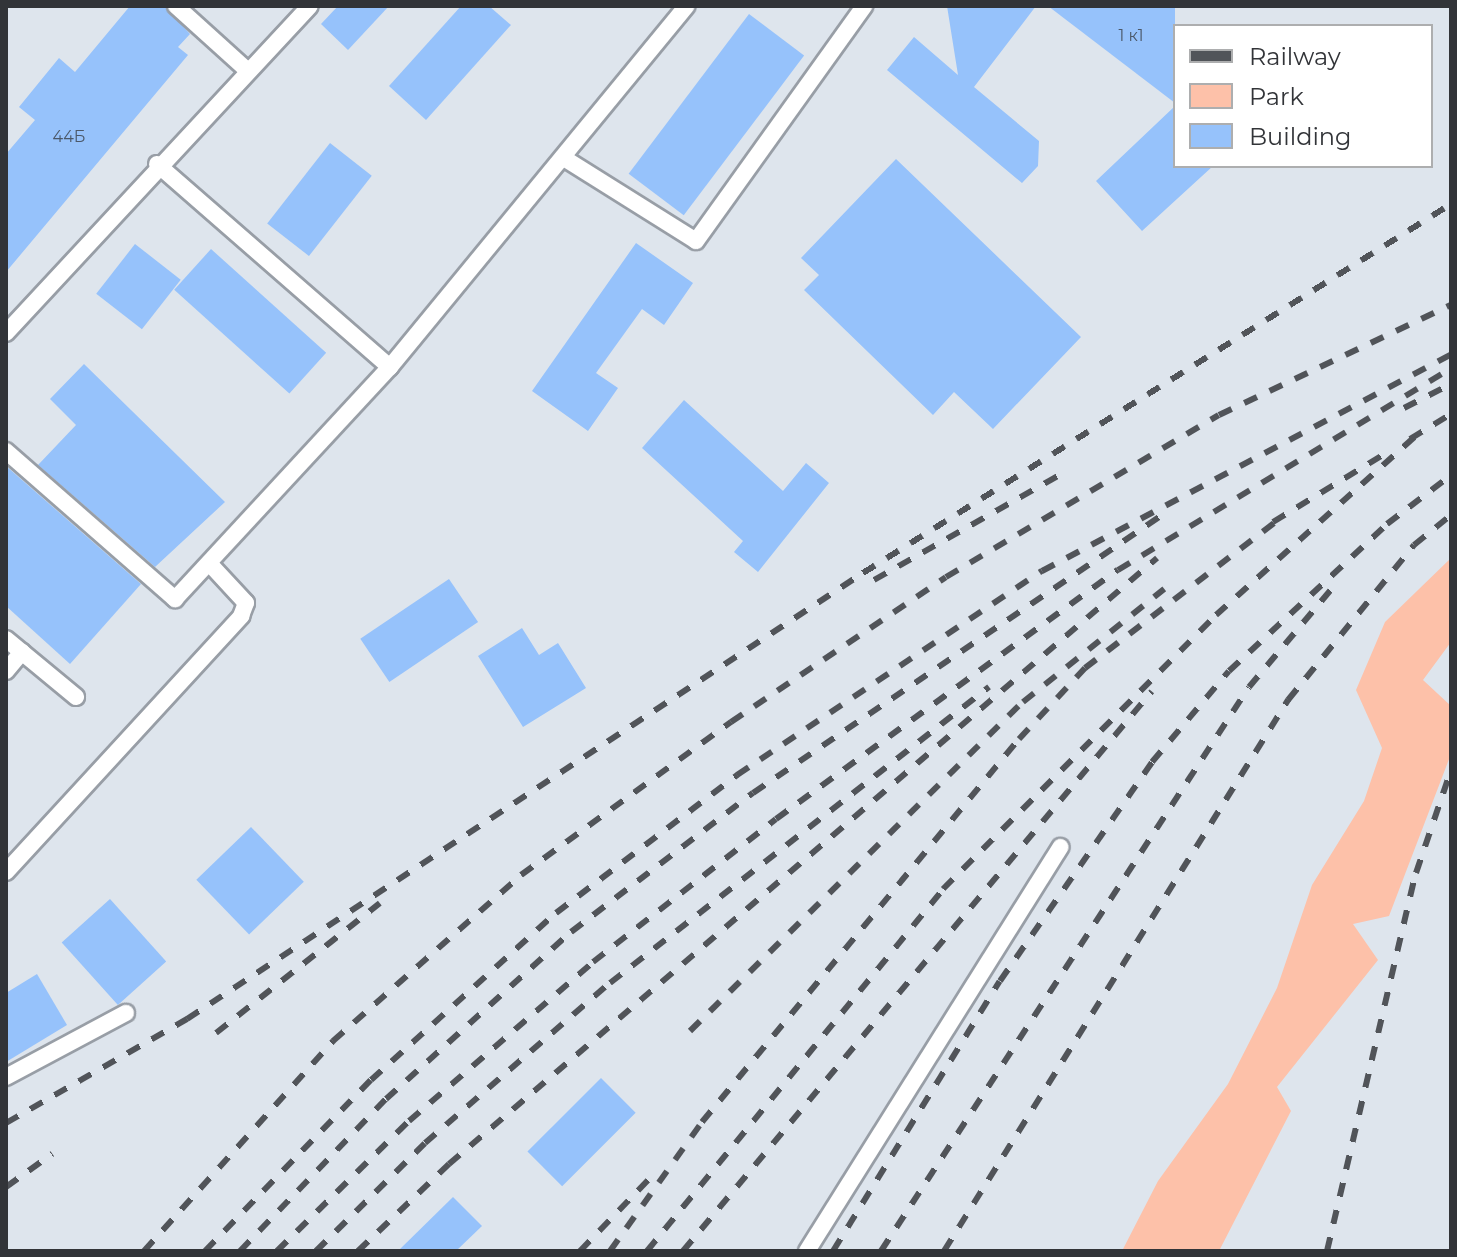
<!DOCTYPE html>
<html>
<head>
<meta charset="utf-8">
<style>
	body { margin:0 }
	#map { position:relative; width:1457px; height:1257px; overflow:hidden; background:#dee5ed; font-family:Montserrat,sans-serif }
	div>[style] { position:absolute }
	.green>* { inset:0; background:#fdc1a9 }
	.building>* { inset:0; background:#96c2fb; transform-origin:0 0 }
	.roads { filter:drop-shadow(2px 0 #989ea6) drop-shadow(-2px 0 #989ea6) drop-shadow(0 2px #989ea6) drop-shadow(0 -2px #989ea6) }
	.service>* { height:16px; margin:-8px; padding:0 8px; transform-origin:8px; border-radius:8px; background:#fff }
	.rail>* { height:6px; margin-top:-3px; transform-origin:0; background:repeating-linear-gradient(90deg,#515459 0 14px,transparent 0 28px) }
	span { translate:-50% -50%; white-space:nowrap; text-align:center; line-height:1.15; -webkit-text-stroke:7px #fff; paint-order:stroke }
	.number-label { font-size:16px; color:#4b5869 }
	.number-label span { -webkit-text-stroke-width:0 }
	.frame { position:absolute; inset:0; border:8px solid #323438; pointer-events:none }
	.legend { position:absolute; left:1173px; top:24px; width:260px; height:144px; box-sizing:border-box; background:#fff; border:2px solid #adaeaf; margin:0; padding:10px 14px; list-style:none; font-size:24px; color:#323438 }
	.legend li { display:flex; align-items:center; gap:16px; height:40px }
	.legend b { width:40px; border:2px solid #adaeaf }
</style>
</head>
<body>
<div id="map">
	<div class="green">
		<i style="clip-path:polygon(1451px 558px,1451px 642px,1423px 680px,1451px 706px,1451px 754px,1389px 916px,1353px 924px,1378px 960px,1277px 1087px,1291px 1111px,1219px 1251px,1122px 1251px,1158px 1181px,1228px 1084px,1277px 988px,1312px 885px,1364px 801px,1382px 748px,1356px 690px,1385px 622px)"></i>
	</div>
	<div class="building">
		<i style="clip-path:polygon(130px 6px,165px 6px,190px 34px,178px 47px,188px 55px,6px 272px,6px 154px,35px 120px,19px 107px,59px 58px,75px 72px)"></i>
		<i style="clip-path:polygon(338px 6px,389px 6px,348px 50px,321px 24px)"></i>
		<i style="clip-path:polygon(461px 6px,489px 6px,511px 25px,426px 120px,389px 86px)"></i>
		<i style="clip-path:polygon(947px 6px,1036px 6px,974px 87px,1039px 141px,1038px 166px,1022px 183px,887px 70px,914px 37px,958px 75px)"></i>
		<i style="clip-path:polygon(1048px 6px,1175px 6px,1175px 103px)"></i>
		<i style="left:749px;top:14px;width:69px;height:200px;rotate:37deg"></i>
		<i style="clip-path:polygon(1175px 106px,1175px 166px,1213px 166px,1142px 231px,1096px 181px)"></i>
		<i style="left:330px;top:143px;width:53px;height:102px;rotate:38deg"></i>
		<i style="clip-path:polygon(896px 159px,1081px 337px,993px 429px,954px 392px,933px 415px,804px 290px,819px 275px,801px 258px)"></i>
		<i style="clip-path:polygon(636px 243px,693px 283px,664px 325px,642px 309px,596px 373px,618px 388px,588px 431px,532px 391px)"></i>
		<i style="left:135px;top:244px;width:58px;height:63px;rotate:38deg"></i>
		<i style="left:211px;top:249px;width:155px;height:55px;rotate:42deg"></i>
		<i style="clip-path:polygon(84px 364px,225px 502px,155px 567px,38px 465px,76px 425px,50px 399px)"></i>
		<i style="clip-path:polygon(684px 400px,783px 491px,806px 463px,829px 483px,758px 572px,734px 552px,743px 541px,642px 448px)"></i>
		<i style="clip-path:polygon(6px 466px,141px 584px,70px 664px,6px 606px)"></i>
		<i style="left:449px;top:579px;width:52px;height:107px;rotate:56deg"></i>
		<i style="clip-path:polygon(522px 628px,539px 655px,558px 643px,586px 688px,523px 727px,478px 656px)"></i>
		<i style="left:251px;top:827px;width:76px;height:76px;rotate:46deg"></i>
		<i style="left:110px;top:899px;width:84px;height:65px;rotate:48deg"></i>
		<i style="clip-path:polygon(37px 974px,67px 1025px,6px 1062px,6px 993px)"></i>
		<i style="left:601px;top:1078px;width:49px;height:104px;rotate:45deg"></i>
		<i style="clip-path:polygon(453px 1197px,482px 1226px,456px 1251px,398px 1251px)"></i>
	</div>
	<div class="roads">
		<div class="service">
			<i style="left:176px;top:6px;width:97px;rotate:42.1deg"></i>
			<i style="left:567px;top:160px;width:152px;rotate:32.1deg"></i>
			<i style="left:696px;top:241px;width:289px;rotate:-54.4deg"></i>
			<i style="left:157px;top:164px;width:309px;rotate:41.1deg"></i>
			<i style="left:6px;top:333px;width:446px;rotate:-47.1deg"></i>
			<i style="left:6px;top:451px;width:225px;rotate:41.2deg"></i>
			<i style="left:175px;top:599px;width:316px;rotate:-47.2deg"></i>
			<i style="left:390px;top:367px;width:467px;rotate:-50.6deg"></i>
			<i style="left:6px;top:639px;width:91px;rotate:39.6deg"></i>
			<i style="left:6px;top:671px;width:25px;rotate:-50deg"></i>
			<i style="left:6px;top:872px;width:348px;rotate:-47.4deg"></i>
			<i style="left:241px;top:616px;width:14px;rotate:-69deg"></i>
			<i style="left:246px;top:603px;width:54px;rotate:-132.8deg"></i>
			<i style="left:6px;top:1077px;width:136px;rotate:-28.1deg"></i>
			<i style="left:807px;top:1251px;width:477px;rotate:-57.9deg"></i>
		</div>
	</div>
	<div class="rail">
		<i style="left:1404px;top:408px;width:53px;rotate:-27.1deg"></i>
		<i style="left:1410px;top:439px;width:48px;rotate:-31.4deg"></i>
		<i style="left:1273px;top:522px;width:132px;rotate:-31.4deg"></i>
		<i style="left:874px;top:580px;width:217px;rotate:-29.5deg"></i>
		<i style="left:690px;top:1031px;width:468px;rotate:-44.7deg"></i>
		<i style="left:1023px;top:702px;width:181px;rotate:-38.7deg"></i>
		<i style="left:216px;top:1033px;width:209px;rotate:-38.4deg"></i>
		<i style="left:6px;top:1123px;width:209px;rotate:-29.9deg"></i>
		<i style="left:187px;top:1019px;width:810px;rotate:-33.42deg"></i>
		<i style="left:863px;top:573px;width:694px;rotate:-32.11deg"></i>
		<i style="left:6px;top:1187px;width:57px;rotate:-35.7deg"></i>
		<i style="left:144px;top:1251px;width:283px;rotate:-48deg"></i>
		<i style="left:333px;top:1041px;width:251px;rotate:-41.4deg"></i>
		<i style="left:521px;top:875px;width:260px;rotate:-36.1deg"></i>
		<i style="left:731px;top:722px;width:259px;rotate:-34deg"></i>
		<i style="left:946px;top:577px;width:317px;rotate:-30.7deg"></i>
		<i style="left:1219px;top:415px;width:257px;rotate:-25.4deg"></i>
		<i style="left:205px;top:1251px;width:238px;rotate:-45.9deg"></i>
		<i style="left:371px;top:1080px;width:249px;rotate:-42.1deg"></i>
		<i style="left:556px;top:913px;width:228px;rotate:-37.3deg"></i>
		<i style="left:737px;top:775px;width:367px;rotate:-33.8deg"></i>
		<i style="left:1042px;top:571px;width:463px;rotate:-27.9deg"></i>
		<i style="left:240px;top:1251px;width:211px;rotate:-46.2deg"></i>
		<i style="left:386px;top:1099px;width:249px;rotate:-42.1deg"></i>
		<i style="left:571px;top:932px;width:229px;rotate:-37.4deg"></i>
		<i style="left:753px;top:793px;width:491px;rotate:-34.2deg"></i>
		<i style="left:277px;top:1251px;width:185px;rotate:-44.6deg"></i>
		<i style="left:409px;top:1121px;width:243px;rotate:-40.8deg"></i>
		<i style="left:593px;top:962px;width:232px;rotate:-38deg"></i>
		<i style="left:776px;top:819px;width:423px;rotate:-36.1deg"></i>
		<i style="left:1118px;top:570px;width:389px;rotate:-31.2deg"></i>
		<i style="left:316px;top:1251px;width:153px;rotate:-44.7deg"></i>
		<i style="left:425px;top:1143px;width:245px;rotate:-40.9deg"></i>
		<i style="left:610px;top:983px;width:481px;rotate:-38deg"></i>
		<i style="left:358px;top:1251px;width:126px;rotate:-43.7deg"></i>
		<i style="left:449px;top:1164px;width:932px;rotate:-40.56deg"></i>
		<i style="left:580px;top:1251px;width:105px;rotate:-46.2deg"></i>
		<i style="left:610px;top:1251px;width:158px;rotate:-54.5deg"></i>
		<i style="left:702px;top:1122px;width:497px;rotate:-50.4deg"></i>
		<i style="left:1019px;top:739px;width:97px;rotate:-47.1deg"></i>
		<i style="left:1085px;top:668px;width:248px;rotate:-37.5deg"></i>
		<i style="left:647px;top:1251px;width:468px;rotate:-50.7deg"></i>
		<i style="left:943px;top:889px;width:387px;rotate:-45.1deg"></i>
		<i style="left:1216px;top:615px;width:273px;rotate:-41.9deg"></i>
		<i style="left:683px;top:1251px;width:730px;rotate:-50.05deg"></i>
		<i style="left:833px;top:1251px;width:317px;rotate:-58.3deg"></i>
		<i style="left:1000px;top:981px;width:267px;rotate:-55.2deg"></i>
		<i style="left:1152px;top:762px;width:119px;rotate:-49.8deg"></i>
		<i style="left:1229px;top:671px;width:216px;rotate:-42.9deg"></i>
		<i style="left:1387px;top:524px;width:81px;rotate:-37.4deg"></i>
		<i style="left:881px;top:1251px;width:673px;rotate:-56.88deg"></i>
		<i style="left:1249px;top:687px;width:133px;rotate:-49.9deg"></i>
		<i style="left:944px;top:1251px;width:650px;rotate:-58.02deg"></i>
		<i style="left:1288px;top:700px;width:200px;rotate:-50.9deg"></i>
		<i style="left:1414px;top:545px;width:48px;rotate:-39deg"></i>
		<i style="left:1327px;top:1251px;width:388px;rotate:-76.8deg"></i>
		<i style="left:1416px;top:873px;width:109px;rotate:-71.2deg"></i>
	</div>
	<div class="number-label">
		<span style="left:1131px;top:36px">1 к1</span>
		<span style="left:69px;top:137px">44Б</span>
	</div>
	<div class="frame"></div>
	<ul class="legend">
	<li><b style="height:10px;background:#515459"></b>Railway</li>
	<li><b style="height:22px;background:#fdc1a9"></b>Park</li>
	<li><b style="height:22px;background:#96c2fb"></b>Building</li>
	</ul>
</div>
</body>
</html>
